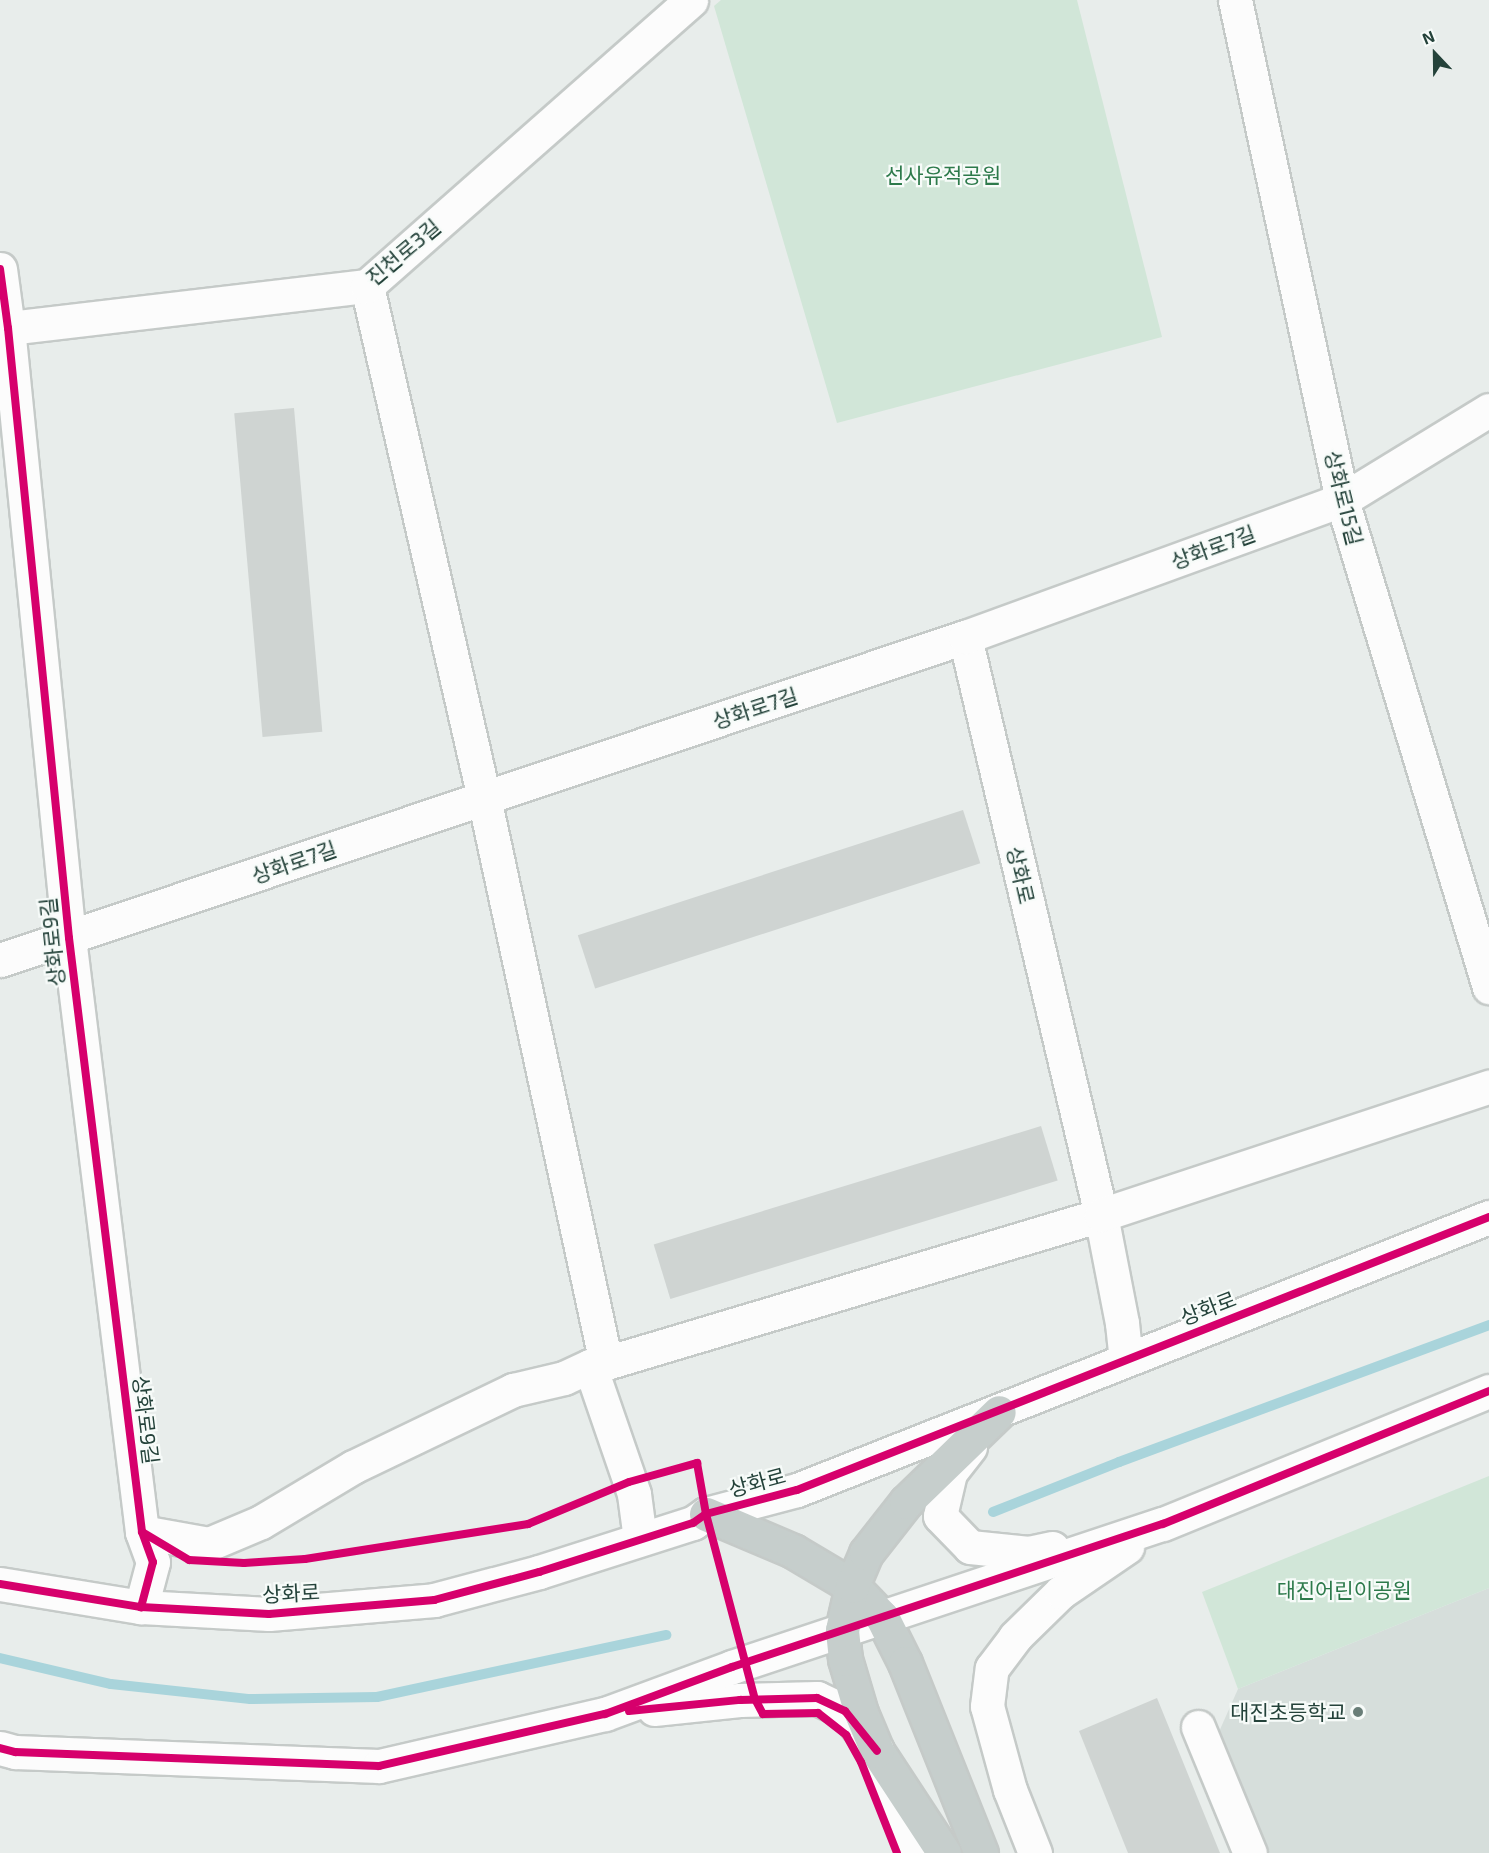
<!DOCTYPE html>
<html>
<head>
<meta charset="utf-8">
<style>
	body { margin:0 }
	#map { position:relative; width:1489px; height:1853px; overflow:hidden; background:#e8edeb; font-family:"Exo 2","Noto Sans KR",sans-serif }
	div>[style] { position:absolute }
	.built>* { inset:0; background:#d6dedb }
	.green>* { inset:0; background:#d1e6d8 }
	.stream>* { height:10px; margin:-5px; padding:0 5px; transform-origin:5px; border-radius:5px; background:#a9d4db }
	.building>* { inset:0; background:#cfd4d2; transform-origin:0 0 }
	.roads { filter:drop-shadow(2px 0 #c5cac8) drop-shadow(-2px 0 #c5cac8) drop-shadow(0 2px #c5cac8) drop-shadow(0 -2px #c5cac8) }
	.minor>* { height:33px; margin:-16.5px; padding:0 16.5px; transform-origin:16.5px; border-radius:16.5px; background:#fcfcfc }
	.secondary>* { height:33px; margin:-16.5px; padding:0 16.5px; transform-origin:16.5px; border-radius:16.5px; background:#fcfcfc }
	.trunk>* { height:33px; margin:-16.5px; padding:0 16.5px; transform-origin:16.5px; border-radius:16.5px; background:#c6cecc }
	.cycleway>* { height:8px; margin:-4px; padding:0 4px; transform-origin:4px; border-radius:4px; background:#d6006c }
	.dots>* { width:16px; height:16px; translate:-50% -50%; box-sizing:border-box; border:3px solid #f7fbf9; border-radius:50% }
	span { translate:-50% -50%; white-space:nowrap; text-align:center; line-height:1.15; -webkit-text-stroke:4.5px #f7fbf9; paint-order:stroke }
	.park-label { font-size:21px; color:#2d7a4b }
	.street-label { font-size:21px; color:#24423a }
	.poi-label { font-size:21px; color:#24423a }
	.right { translate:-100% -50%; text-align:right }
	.north { position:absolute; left:1405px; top:24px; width:60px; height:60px; -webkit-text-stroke:4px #f7fbf9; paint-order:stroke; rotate:338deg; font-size:16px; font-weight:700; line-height:24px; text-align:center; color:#24423a }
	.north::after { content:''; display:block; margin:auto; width:21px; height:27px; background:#24423a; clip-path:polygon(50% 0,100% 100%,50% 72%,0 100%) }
</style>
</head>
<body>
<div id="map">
	<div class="built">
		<i style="clip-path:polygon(1489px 1588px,1489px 1853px,1268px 1853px,1218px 1734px,1238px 1689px)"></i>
	</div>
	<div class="green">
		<i style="clip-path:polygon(721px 0,1077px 0,1162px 337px,837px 423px,714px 6px)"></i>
		<i style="clip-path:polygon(1489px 1476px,1489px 1588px,1238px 1689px,1202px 1592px)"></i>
	</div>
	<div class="stream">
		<i style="left:993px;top:1512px;width:136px;rotate:-21.6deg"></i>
		<i style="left:1119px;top:1462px;width:395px;rotate:-20.3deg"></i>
		<i style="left:0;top:1658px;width:114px;rotate:13.2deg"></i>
		<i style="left:111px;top:1684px;width:140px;rotate:6.2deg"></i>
		<i style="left:250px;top:1699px;width:127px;rotate:-0.9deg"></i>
		<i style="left:377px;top:1697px;width:296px;rotate:-12.1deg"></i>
	</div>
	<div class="building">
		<i style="left:294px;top:408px;width:325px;height:60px;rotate:85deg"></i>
		<i style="left:963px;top:810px;width:56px;height:405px;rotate:72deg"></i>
		<i style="left:1041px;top:1126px;width:57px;height:405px;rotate:73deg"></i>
		<i style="clip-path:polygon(1157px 1698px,1220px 1853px,1128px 1853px,1079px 1731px)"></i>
	</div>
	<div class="roads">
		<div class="minor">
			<i style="left:1235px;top:0;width:511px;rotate:77.92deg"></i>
			<i style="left:1342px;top:500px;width:509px;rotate:73.2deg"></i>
			<i style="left:0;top:269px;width:60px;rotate:82.3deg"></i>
			<i style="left:8px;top:328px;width:613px;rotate:84.29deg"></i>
			<i style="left:69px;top:938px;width:598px;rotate:82.99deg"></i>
			<i style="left:142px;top:1532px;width:32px;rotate:70deg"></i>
			<i style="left:153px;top:1562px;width:47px;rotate:104.9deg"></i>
			<i style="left:367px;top:286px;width:525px;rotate:77.13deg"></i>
			<i style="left:484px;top:798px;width:578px;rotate:77.82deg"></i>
			<i style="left:0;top:329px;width:370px;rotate:-6.7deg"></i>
			<i style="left:367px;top:286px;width:432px;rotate:-41.4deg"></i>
			<i style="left:965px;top:637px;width:594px;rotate:76.76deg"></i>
			<i style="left:1101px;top:1215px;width:110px;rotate:79deg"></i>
			<i style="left:1122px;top:1323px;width:37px;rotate:84deg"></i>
			<i style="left:0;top:960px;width:1018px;rotate:-18.51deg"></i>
			<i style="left:965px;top:637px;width:401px;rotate:-20deg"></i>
			<i style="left:1342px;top:500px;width:172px;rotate:-31.5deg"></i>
			<i style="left:142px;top:1532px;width:68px;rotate:10.2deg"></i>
			<i style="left:209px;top:1544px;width:56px;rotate:-22.9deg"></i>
			<i style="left:261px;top:1522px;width:107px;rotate:-30.9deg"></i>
			<i style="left:353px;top:1467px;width:178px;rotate:-25.7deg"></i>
			<i style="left:513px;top:1390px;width:52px;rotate:-13.2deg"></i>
			<i style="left:564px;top:1378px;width:29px;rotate:-25deg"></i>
			<i style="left:590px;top:1366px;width:16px;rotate:-11deg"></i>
			<i style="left:606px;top:1363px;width:517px;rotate:-16.65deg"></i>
			<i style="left:1101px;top:1215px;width:409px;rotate:-18.3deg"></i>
			<i style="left:1198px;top:1727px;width:136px;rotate:67.6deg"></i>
		</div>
		<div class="secondary">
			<i style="left:590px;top:1366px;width:135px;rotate:71deg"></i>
			<i style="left:634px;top:1494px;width:45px;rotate:82.4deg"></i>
			<i style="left:970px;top:1447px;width:33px;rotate:128deg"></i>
			<i style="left:950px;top:1473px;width:44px;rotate:103.1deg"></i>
			<i style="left:940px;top:1516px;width:43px;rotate:45.9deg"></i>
			<i style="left:970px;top:1547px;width:59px;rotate:5.8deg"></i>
			<i style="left:1029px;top:1553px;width:24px;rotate:-12deg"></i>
			<i style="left:0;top:1584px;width:143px;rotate:9.3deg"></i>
			<i style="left:141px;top:1607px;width:128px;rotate:3.1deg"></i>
			<i style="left:269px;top:1614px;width:166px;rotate:-4.8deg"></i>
			<i style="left:434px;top:1600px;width:109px;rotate:-14.9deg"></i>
			<i style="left:539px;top:1572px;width:162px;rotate:-17.7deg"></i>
			<i style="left:693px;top:1523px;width:16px;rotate:-35deg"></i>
			<i style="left:706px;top:1514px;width:94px;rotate:-14.8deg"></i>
			<i style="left:797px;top:1490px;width:744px;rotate:-21.53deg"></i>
			<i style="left:654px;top:1709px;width:86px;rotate:-6deg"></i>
			<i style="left:740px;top:1700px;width:77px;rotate:-1.5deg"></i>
			<i style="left:817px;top:1698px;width:31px;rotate:25deg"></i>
			<i style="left:845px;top:1711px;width:51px;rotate:51.3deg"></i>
			<i style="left:877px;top:1751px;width:109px;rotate:69.1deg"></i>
			<i style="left:0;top:1748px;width:16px;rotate:15deg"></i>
			<i style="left:15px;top:1752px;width:364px;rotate:2.2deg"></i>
			<i style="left:379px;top:1766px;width:232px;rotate:-13deg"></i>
			<i style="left:605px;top:1714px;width:135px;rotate:-20.3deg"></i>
			<i style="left:732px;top:1667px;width:454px;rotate:-18.4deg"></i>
			<i style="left:1163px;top:1524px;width:352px;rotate:-22.2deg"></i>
			<i style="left:1035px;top:1853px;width:68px;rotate:-111.6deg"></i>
			<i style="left:1010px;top:1790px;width:87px;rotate:-105.3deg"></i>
			<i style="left:987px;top:1706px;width:38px;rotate:-83deg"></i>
			<i style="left:992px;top:1668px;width:39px;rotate:-53deg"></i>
			<i style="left:1015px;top:1637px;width:64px;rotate:-44.4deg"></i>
			<i style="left:1061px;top:1592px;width:80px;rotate:-34.3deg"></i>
		</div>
		<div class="trunk">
			<i style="left:706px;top:1514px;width:95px;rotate:23deg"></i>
			<i style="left:793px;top:1551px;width:69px;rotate:30.7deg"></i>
			<i style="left:852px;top:1586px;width:43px;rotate:45.9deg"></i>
			<i style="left:882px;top:1617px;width:51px;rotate:63.4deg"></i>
			<i style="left:905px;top:1663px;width:205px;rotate:68.2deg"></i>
			<i style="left:944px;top:1853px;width:122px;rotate:-123.3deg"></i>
			<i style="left:877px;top:1751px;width:41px;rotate:-112.8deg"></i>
			<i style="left:861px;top:1713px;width:56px;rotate:-106.5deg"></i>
			<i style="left:845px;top:1659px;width:29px;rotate:-96deg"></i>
			<i style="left:842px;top:1630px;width:45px;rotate:-77.2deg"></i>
			<i style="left:852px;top:1586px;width:36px;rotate:-67deg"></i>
			<i style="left:866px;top:1553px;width:65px;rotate:-51.9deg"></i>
			<i style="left:906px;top:1502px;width:129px;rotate:-44.1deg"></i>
		</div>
	</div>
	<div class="cycleway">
		<i style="left:0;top:269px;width:60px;rotate:82.3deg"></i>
		<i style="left:8px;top:328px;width:613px;rotate:84.29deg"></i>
		<i style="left:69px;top:938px;width:598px;rotate:82.99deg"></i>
		<i style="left:142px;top:1532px;width:32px;rotate:70deg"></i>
		<i style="left:153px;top:1562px;width:47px;rotate:104.9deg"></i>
		<i style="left:142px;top:1532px;width:55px;rotate:30.8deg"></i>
		<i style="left:189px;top:1560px;width:55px;rotate:3.1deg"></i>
		<i style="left:244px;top:1563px;width:61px;rotate:-3.8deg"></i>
		<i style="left:305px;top:1559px;width:226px;rotate:-8.9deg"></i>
		<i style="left:528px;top:1524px;width:109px;rotate:-22.6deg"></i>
		<i style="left:629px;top:1482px;width:71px;rotate:-15.6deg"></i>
		<i style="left:697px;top:1463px;width:52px;rotate:80deg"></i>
		<i style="left:706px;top:1514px;width:191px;rotate:75.2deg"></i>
		<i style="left:755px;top:1699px;width:17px;rotate:62deg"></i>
		<i style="left:763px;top:1714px;width:55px;rotate:-1deg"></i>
		<i style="left:818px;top:1713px;width:36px;rotate:38deg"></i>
		<i style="left:846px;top:1735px;width:31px;rotate:61deg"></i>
		<i style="left:861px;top:1762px;width:98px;rotate:68.4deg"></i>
		<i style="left:0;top:1584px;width:143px;rotate:9.3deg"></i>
		<i style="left:141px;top:1607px;width:128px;rotate:3.1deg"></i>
		<i style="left:269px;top:1614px;width:166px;rotate:-4.8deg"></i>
		<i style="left:434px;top:1600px;width:109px;rotate:-14.9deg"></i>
		<i style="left:539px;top:1572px;width:162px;rotate:-17.7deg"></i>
		<i style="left:693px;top:1523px;width:16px;rotate:-35deg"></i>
		<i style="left:706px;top:1514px;width:94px;rotate:-14.8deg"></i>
		<i style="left:797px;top:1490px;width:744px;rotate:-21.53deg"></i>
		<i style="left:629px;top:1711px;width:112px;rotate:-5.7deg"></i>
		<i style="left:740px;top:1700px;width:77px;rotate:-1.5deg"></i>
		<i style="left:817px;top:1698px;width:31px;rotate:25deg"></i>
		<i style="left:845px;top:1711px;width:51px;rotate:51.3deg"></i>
		<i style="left:0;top:1748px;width:16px;rotate:15deg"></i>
		<i style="left:15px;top:1752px;width:364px;rotate:2.2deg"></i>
		<i style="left:379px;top:1766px;width:232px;rotate:-13deg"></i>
		<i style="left:605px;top:1714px;width:135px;rotate:-20.3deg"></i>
		<i style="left:732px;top:1667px;width:454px;rotate:-18.4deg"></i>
		<i style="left:1163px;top:1524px;width:352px;rotate:-22.2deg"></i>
	</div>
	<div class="dots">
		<i style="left:1358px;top:1712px;background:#697e78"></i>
	</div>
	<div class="park-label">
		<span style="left:943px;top:175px">선사유적공원</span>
		<span style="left:1344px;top:1590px">대진어린이공원</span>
	</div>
	<div class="street-label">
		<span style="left:403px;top:252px;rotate:-40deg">진천로3길</span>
		<span style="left:1344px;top:498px;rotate:76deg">상화로15길</span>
		<span style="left:1213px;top:547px;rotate:-20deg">상화로7길</span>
		<span style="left:755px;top:708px;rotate:-18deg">상화로7길</span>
		<span style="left:294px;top:862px;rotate:-19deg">상화로7길</span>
		<span style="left:1021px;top:875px;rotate:77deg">상화로</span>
		<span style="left:52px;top:942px;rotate:-96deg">상화로9길</span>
		<span style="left:1208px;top:1308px;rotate:-21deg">상화로</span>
		<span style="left:146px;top:1420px;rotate:83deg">상화로9길</span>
		<span style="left:757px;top:1482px;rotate:-15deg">상화로</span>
		<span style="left:291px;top:1593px;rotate:-3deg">상화로</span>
	</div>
	<div class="poi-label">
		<span class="right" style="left:1346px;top:1712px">대진초등학교</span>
	</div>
	<div class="north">N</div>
</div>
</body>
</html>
